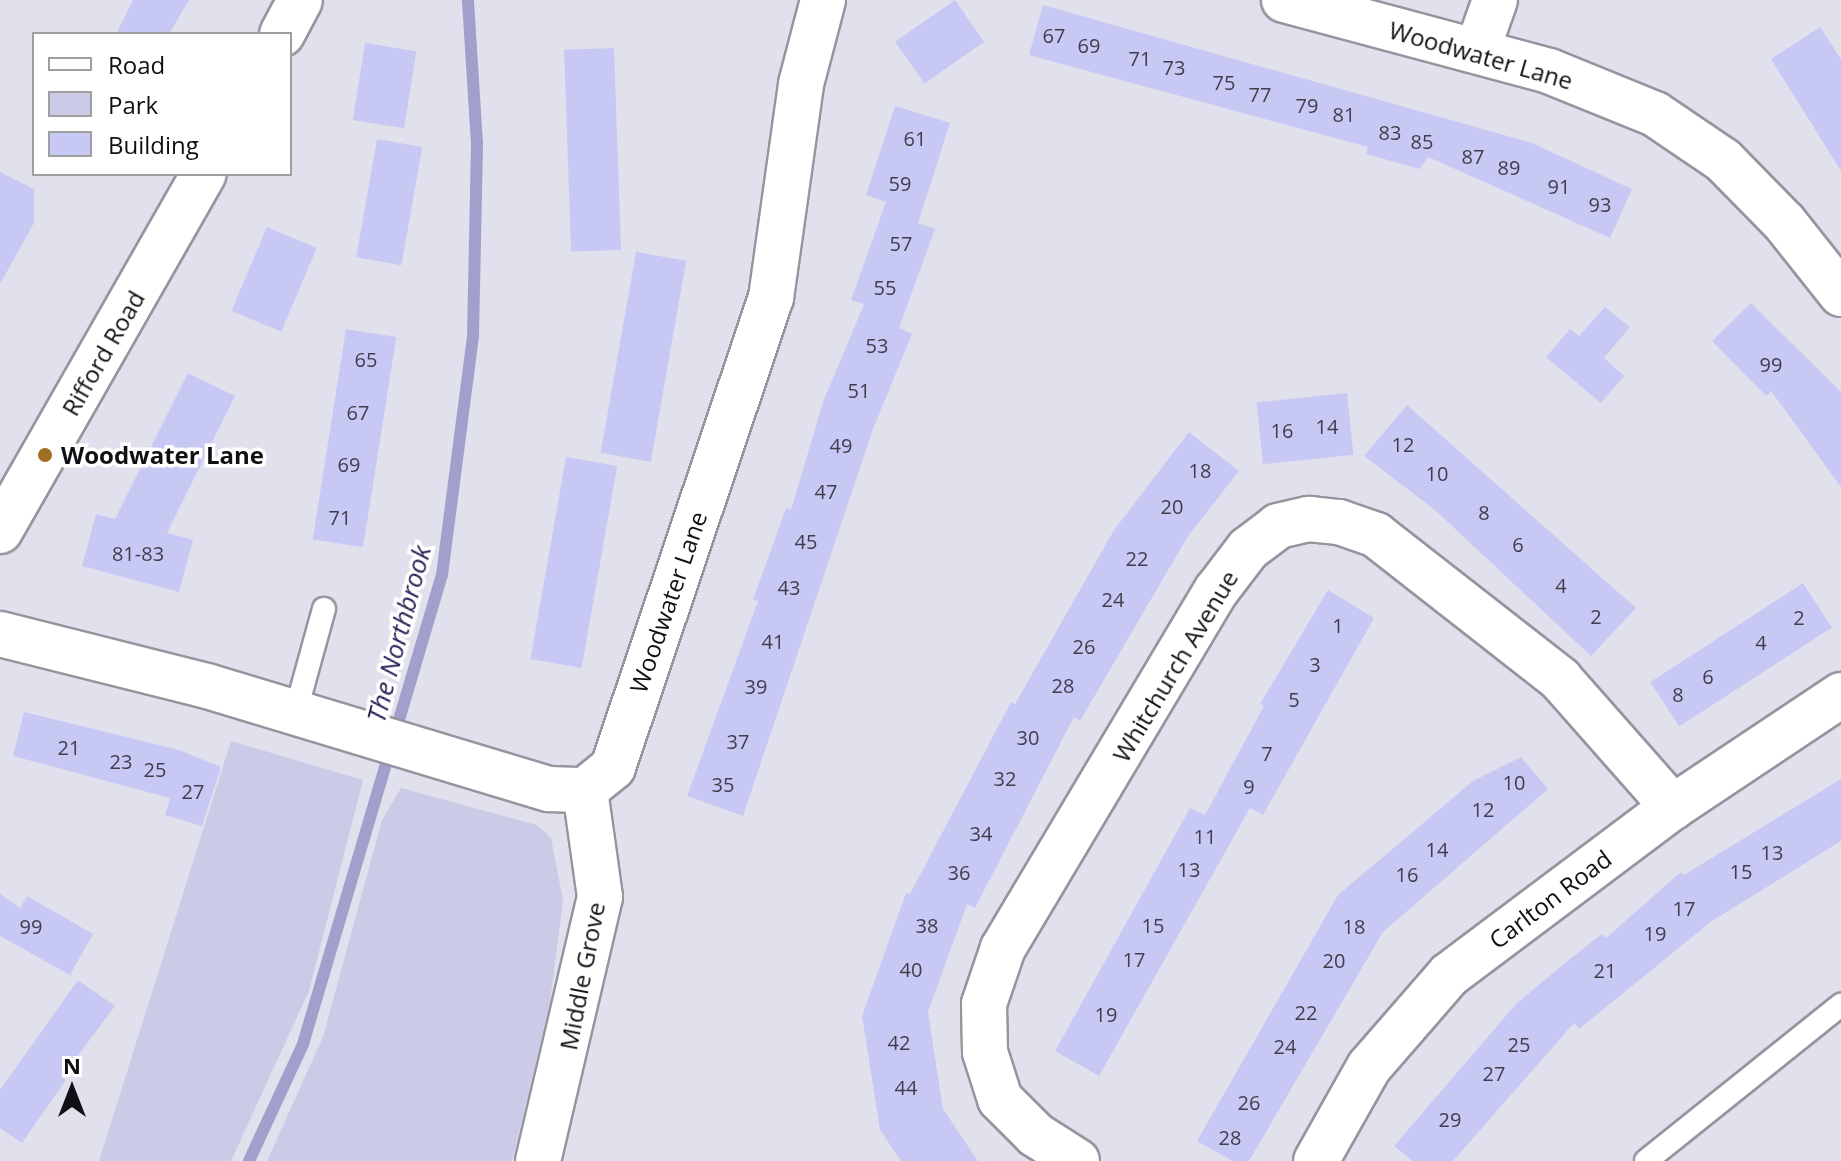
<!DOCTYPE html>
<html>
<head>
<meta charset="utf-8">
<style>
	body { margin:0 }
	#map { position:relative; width:1841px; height:1161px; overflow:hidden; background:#e1e1ed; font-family:"Open Sans",sans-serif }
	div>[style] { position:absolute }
	.green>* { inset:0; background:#cbcbe7 }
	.stream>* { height:12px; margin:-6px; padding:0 6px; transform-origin:6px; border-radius:6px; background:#a1a0cc }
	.building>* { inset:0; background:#c8c8f5; transform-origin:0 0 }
	.roads { filter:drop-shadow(2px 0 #9595a0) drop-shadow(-2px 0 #9595a0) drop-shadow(0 2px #9595a0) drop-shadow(0 -2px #9595a0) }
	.lane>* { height:22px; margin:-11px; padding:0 11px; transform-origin:11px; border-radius:11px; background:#fff }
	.street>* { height:44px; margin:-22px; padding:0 22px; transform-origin:22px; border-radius:22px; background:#fff }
	.dots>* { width:22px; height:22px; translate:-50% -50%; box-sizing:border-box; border:4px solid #fff; border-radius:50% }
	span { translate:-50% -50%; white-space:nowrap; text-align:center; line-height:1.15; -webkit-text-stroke:7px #fff; paint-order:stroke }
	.number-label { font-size:20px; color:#3e3e4c }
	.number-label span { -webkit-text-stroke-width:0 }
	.street-label { font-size:24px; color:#101014 }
	.poi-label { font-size:24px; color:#101014; font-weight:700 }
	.left { translate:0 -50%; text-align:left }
	.water-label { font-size:26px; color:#2a2358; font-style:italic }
	.legend { position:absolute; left:32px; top:32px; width:260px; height:144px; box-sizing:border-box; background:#fff; border:2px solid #9f9fa1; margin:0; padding:10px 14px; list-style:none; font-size:24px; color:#101014 }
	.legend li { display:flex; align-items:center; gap:16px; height:40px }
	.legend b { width:40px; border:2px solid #9f9fa1 }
	.north { position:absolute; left:32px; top:1049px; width:80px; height:80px; -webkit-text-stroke:6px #fff; paint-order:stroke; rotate:0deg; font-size:22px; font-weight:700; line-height:32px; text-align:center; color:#101014 }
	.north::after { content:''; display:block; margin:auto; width:28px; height:36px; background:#101014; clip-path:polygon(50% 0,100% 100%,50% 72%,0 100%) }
</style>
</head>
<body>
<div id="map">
	<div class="green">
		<i style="clip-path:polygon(231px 741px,363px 780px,309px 991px,231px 1161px,99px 1161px)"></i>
		<i style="clip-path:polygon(401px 788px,537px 825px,551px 838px,563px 900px,550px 1002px,512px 1161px,267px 1161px,323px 1037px,382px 820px)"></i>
	</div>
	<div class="stream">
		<i style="left:249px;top:1161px;width:129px;rotate:-65.2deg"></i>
		<i style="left:303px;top:1044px;width:489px;rotate:-73.5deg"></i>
		<i style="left:442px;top:575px;width:241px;rotate:-82.6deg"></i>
		<i style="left:473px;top:336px;width:192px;rotate:-88.8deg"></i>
		<i style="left:477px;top:144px;width:144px;rotate:-93.6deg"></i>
	</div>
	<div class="building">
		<i style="clip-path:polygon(133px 0,189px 0,169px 34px,116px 34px)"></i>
		<i style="left:955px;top:0;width:51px;height:73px;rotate:55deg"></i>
		<i style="clip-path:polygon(1043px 5px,1532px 143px,1632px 189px,1610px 238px,1428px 157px,1420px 169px,1366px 154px,1368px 147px,1029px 55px)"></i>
		<i style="clip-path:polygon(1820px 27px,1841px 59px,1841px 171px,1771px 59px)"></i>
		<i style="left:365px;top:43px;width:52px;height:78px;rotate:9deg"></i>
		<i style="left:614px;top:48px;width:202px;height:50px;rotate:88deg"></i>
		<i style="clip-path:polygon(895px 106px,950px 123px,918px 223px,935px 229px,899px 328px,912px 334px,873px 429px,743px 816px,687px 796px,758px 601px,753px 600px,786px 508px,791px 510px,823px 402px,864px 304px,851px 300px,886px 202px,866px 195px)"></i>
		<i style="left:377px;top:139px;width:46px;height:120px;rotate:10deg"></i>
		<i style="clip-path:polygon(0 172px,34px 189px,34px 223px,0 284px)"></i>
		<i style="left:267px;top:227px;width:54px;height:91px;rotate:23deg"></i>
		<i style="left:636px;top:252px;width:51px;height:204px;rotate:10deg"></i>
		<i style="clip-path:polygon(1751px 303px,1841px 392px,1841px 487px,1771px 391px,1766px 396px,1712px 341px)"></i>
		<i style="clip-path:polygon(1605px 307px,1630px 327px,1604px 358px,1624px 376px,1601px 403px,1546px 357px,1570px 329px,1579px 336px)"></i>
		<i style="left:346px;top:329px;width:51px;height:213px;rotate:9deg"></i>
		<i style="clip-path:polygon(188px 373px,235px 396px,167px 533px,193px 540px,179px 592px,82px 566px,96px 514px,115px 519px)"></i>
		<i style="left:1347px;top:393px;width:62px;height:91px;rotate:84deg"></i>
		<i style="clip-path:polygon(1407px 405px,1636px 608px,1591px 656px,1435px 510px,1364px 456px)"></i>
		<i style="clip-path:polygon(1189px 432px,1239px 471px,1188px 536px,1080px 721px,1074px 717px,975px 908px,967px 904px,928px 1012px,943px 1109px,978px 1161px,901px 1161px,880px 1130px,862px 1016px,906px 893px,910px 894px,1011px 702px,1015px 704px,1114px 530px)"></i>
		<i style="left:566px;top:457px;width:52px;height:205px;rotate:10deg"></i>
		<i style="left:1803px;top:583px;width:53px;height:182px;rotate:57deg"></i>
		<i style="clip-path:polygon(1328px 590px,1374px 618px,1263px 815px,1250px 808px,1099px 1076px,1055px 1051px,1190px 808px,1205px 815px,1264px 706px,1260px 704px)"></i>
		<i style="clip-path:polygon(24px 712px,179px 750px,221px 767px,202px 826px,165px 815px,170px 798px,13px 756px)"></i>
		<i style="clip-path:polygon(1521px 757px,1548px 789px,1383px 932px,1249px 1161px,1233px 1161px,1197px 1141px,1338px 895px,1473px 781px)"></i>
		<i style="clip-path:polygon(1841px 779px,1841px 841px,1712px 921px,1579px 1029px,1574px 1023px,1453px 1161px,1413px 1161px,1394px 1146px,1516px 1004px,1570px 959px,1602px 934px,1606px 938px,1681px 872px,1684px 875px)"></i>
		<i style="clip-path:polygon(0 894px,20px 908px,27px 896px,93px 934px,70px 975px,0 936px)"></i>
		<i style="clip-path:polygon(78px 980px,115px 1006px,62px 1077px,66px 1080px,22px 1143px,0 1128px,0 1090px)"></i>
	</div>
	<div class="roads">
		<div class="lane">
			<i style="left:295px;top:714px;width:109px;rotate:-74.6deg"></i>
			<i style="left:1646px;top:1161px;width:250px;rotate:-38.7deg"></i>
		</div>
		<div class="street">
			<i style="left:1284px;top:0;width:274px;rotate:15deg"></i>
			<i style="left:1549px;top:71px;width:114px;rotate:22.1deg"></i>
			<i style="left:1655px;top:114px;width:82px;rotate:34.1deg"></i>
			<i style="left:1723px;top:160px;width:87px;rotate:45.5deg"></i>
			<i style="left:1784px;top:222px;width:92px;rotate:51.6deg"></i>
			<i style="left:282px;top:34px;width:38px;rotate:-62deg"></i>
			<i style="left:1477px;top:51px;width:54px;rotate:-70.6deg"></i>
			<i style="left:0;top:531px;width:411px;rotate:-60.3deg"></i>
			<i style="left:0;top:634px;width:213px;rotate:14.1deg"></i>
			<i style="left:207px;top:686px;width:357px;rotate:16.8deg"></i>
			<i style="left:549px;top:789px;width:36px;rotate:2deg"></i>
			<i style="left:585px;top:790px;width:36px;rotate:-39deg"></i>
			<i style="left:613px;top:767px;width:495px;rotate:-71.4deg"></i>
			<i style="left:771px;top:298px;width:216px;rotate:-82deg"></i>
			<i style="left:801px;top:84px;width:87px;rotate:-75.3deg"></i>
			<i style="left:538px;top:1161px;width:271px;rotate:-76.8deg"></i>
			<i style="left:600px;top:897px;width:108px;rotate:-98deg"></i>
			<i style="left:1077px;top:1161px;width:49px;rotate:-147.6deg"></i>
			<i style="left:1036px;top:1135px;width:51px;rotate:-135deg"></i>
			<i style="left:1000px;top:1099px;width:49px;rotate:-107.7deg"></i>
			<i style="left:985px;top:1052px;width:48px;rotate:-91.2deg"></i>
			<i style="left:984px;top:1004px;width:59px;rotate:-71.3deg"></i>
			<i style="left:1003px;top:948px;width:416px;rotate:-59.2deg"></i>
			<i style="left:1216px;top:591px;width:53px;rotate:-52.7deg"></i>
			<i style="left:1248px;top:549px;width:38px;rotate:-37deg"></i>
			<i style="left:1278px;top:526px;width:32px;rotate:-13deg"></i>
			<i style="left:1309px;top:519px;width:30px;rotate:6deg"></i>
			<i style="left:1339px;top:522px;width:39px;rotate:19deg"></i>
			<i style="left:1376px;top:535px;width:234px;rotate:38deg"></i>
			<i style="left:1560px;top:679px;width:171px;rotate:48.6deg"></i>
			<i style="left:1316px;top:1161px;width:108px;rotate:-60.6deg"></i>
			<i style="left:1369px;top:1067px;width:122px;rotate:-49deg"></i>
			<i style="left:1449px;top:975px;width:280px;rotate:-36.9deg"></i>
			<i style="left:1673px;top:807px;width:202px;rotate:-33.7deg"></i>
		</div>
	</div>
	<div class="dots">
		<i style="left:45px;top:455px;background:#9e6f22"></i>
	</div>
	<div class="number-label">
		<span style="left:1054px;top:35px">67</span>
		<span style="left:1089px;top:45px">69</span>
		<span style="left:1140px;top:58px">71</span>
		<span style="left:1174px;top:67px">73</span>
		<span style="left:1224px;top:82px">75</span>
		<span style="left:1260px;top:94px">77</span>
		<span style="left:1307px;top:105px">79</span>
		<span style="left:1344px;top:114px">81</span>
		<span style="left:1390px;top:132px">83</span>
		<span style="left:915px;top:138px">61</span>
		<span style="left:1422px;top:141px">85</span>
		<span style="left:1473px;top:156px">87</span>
		<span style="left:1509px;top:167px">89</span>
		<span style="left:900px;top:183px">59</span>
		<span style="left:1559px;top:186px">91</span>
		<span style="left:1600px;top:204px">93</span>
		<span style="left:901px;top:243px">57</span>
		<span style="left:885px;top:287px">55</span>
		<span style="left:877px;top:345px">53</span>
		<span style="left:366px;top:359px">65</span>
		<span style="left:1771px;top:364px">99</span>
		<span style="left:859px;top:390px">51</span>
		<span style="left:358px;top:412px">67</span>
		<span style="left:1327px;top:426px">14</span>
		<span style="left:1282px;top:430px">16</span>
		<span style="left:1403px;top:444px">12</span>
		<span style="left:841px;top:445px">49</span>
		<span style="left:349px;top:464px">69</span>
		<span style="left:1200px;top:470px">18</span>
		<span style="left:1437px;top:473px">10</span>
		<span style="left:826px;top:491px">47</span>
		<span style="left:1172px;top:506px">20</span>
		<span style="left:1484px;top:512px">8</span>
		<span style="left:340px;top:517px">71</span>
		<span style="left:806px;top:541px">45</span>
		<span style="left:1518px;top:544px">6</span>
		<span style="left:138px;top:553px">81-83</span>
		<span style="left:1137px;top:558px">22</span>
		<span style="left:1561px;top:585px">4</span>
		<span style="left:789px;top:587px">43</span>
		<span style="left:1113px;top:599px">24</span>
		<span style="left:1596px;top:616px">2</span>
		<span style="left:1799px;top:617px">2</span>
		<span style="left:1338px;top:625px">1</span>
		<span style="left:773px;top:641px">41</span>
		<span style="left:1761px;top:642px">4</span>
		<span style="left:1084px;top:646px">26</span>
		<span style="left:1315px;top:664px">3</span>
		<span style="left:1708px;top:676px">6</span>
		<span style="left:1063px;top:685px">28</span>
		<span style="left:756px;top:686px">39</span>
		<span style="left:1678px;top:694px">8</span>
		<span style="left:1294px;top:699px">5</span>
		<span style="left:1028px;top:737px">30</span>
		<span style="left:738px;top:741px">37</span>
		<span style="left:69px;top:747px">21</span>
		<span style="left:1267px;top:753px">7</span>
		<span style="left:121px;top:761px">23</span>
		<span style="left:155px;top:769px">25</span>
		<span style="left:1005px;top:778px">32</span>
		<span style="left:1514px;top:782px">10</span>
		<span style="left:723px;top:784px">35</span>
		<span style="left:1249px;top:786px">9</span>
		<span style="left:193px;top:791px">27</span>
		<span style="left:1483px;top:809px">12</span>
		<span style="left:981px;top:833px">34</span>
		<span style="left:1205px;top:836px">11</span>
		<span style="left:1437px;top:849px">14</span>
		<span style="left:1772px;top:852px">13</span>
		<span style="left:1189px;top:869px">13</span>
		<span style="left:1741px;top:871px">15</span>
		<span style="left:959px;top:872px">36</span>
		<span style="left:1407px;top:874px">16</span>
		<span style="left:1684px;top:908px">17</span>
		<span style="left:927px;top:925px">38</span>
		<span style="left:1153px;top:925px">15</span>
		<span style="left:31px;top:926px">99</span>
		<span style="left:1354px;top:926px">18</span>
		<span style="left:1655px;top:933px">19</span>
		<span style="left:1134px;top:959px">17</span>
		<span style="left:1334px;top:960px">20</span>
		<span style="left:911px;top:969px">40</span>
		<span style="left:1605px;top:970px">21</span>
		<span style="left:1306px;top:1012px">22</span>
		<span style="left:1106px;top:1014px">19</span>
		<span style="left:899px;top:1042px">42</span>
		<span style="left:1519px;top:1044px">25</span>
		<span style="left:1285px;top:1046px">24</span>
		<span style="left:1494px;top:1073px">27</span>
		<span style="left:906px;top:1087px">44</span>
		<span style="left:1249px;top:1102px">26</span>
		<span style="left:1450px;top:1119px">29</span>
		<span style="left:1230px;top:1137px">28</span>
	</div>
	<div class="street-label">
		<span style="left:1481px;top:55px;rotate:16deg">Woodwater Lane</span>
		<span style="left:103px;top:353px;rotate:-60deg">Rifford Road</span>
		<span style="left:668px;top:602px;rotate:-71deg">Woodwater Lane</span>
		<span style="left:1175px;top:666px;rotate:-59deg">Whitchurch Avenue</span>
		<span style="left:1550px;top:899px;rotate:-37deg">Carlton Road</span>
		<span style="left:582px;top:976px;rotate:-79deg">Middle Grove</span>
	</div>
	<div class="poi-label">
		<span class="left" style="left:61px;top:455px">Woodwater Lane</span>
	</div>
	<div class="water-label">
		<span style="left:399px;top:634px;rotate:-75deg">The Northbrook</span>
	</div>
	<ul class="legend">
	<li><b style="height:10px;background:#fff"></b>Road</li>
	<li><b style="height:22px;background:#cbcbe7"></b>Park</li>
	<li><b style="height:22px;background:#c8c8f5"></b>Building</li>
	</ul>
	<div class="north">N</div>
</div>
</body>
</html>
